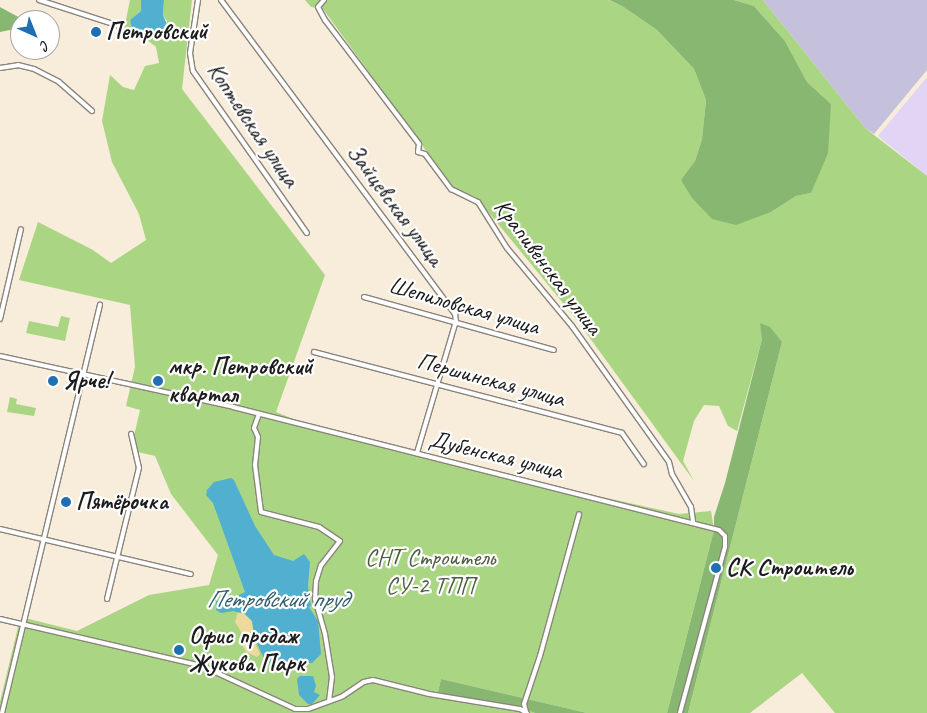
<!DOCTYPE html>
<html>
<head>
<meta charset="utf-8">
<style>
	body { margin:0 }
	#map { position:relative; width:927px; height:713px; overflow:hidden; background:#f8ecdb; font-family:Caveat,sans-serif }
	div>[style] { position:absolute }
	.built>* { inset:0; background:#e1d4f4 }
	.industrial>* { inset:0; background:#c5c0db }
	.green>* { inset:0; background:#aad683 }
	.forest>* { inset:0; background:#87b771 }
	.sand>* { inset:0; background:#eeda9e }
	.water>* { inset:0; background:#51afd0 }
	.roads { filter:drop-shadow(1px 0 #8a847c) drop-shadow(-1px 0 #8a847c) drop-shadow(0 1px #8a847c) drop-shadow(0 -1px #8a847c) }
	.minor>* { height:4px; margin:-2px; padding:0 2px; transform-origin:2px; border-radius:2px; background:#fff }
	.dots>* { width:14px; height:14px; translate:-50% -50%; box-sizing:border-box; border:2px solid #fff; border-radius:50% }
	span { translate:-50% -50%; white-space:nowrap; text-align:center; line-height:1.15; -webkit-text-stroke:4.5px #fff; paint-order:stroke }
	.poi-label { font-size:24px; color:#1c1c1c; font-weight:700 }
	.left { translate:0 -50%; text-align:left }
	.street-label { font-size:24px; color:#1c1c1c }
	.park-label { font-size:24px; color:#4e5d40 }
	.water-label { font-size:25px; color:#345e6d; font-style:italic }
	.north { position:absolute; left:10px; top:10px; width:50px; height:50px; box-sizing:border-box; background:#fff; border:1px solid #a4a4a4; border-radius:50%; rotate:136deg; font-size:14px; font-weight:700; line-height:20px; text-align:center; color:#1c1c1c }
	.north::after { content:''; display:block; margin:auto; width:18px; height:22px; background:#1f6fb2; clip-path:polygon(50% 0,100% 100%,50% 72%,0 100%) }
</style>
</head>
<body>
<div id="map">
	<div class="built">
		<i style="clip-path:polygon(927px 77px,927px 176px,878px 136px)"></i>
	</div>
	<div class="industrial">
		<i style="clip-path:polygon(763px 0,927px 0,927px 70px,874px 134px,865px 128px)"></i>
	</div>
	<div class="green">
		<i style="clip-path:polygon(130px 0,141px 0,141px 11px,130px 20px,139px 33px,167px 30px,167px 21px,163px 15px,164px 0,192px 0,182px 89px,325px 275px,276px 412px,311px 426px,561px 488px,679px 514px,711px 511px,714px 530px,667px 713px,587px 713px,441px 679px,438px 692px,521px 707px,535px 713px,0 713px,0 702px,18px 627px,25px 618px,77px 631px,149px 595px,209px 585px,218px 555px,171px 494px,155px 456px,138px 452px,134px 436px,140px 410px,126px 406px,135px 367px,130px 305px,19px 280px,38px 222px,93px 250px,111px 263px,146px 240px,139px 214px,112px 162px,102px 121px,110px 75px,123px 87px,134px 90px,145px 66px,159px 63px,156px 47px,146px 39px,123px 34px)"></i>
		<i style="clip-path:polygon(305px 0,608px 0,622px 6px,657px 30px,694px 69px,706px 100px,702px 139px,695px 161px,681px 181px,771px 212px,796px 196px,811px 193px,831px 104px,807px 82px,785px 41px,754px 6px,734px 0,763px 0,865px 128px,927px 176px,927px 713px,835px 713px,802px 673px,750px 713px,688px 713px,782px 342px,762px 339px,737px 431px,728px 426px,719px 406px,704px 405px,694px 421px,683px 461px,694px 481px,576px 319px,476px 197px,453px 188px,323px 9px,311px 7px)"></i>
		<i style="clip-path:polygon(61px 316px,70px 318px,65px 341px,26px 333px,29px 321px,58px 327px)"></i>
		<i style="clip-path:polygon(10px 397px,17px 399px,16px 404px,36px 408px,34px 416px,7px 412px)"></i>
	</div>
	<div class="forest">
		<i style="clip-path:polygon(609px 0,734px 0,754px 6px,785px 41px,807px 82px,831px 104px,828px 153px,811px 193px,796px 196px,771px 212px,736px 225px,712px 219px,692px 198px,681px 180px,695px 161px,702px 139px,706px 100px,694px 69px,657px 30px,622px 6px)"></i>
		<i style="clip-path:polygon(0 7px,22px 19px,20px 20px,20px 28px,0 32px)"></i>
		<i style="clip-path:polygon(760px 323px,770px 327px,782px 342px,688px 713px,667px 713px,714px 530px,714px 517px,725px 483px,762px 339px)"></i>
		<i style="clip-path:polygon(441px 679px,587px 713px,535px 713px,521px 707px,454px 696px,438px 692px)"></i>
	</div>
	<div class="sand">
		<i style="clip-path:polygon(238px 612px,244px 614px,252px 621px,254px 641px,260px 654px,257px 657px,246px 652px,239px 638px,243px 635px,235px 622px)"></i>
	</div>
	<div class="water">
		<i style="clip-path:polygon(141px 0,164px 0,163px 15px,169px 29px,152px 34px,141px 31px,137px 33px,135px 28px,132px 28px,130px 20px,141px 11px)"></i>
		<i style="clip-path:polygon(231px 478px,234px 480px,255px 526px,274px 555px,293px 561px,304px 554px,310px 562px,308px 586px,311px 606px,309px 607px,318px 621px,321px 654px,312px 663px,266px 663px,255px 639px,252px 621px,245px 614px,233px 611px,221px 613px,216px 610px,216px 601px,233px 598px,245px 592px,213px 503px,206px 495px,207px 490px,214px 482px)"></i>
		<i style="clip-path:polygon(300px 676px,313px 676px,316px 686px,314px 692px,320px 695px,312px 704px,308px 704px,299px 695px,297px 679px)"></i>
	</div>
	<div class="roads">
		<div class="minor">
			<i style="left:39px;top:0;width:84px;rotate:18deg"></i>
			<i style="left:198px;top:0;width:54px;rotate:98.6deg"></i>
			<i style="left:190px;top:53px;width:18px;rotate:81deg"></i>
			<i style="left:193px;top:71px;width:198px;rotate:54.9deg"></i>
			<i style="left:221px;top:0;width:392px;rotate:53.3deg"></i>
			<i style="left:455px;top:314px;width:7px;rotate:82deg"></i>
			<i style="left:456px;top:321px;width:138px;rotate:106.5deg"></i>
			<i style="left:324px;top:0;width:9px;rotate:131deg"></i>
			<i style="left:318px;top:7px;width:15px;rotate:62deg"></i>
			<i style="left:325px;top:20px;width:156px;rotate:52.8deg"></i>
			<i style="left:419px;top:144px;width:8px;rotate:97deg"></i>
			<i style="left:418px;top:152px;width:7px;rotate:16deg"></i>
			<i style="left:425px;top:154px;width:44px;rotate:53.4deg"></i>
			<i style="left:451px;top:189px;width:30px;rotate:26deg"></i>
			<i style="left:478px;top:202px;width:54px;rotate:57.8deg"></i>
			<i style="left:507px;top:248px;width:102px;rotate:50.2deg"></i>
			<i style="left:572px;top:326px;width:167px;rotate:54.5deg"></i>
			<i style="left:669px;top:462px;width:12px;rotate:76deg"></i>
			<i style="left:672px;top:474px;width:38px;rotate:60deg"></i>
			<i style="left:691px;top:507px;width:15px;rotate:82deg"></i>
			<i style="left:0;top:68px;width:18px;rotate:-9deg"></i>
			<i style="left:18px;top:65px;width:16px;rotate:14deg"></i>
			<i style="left:34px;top:69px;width:28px;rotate:27deg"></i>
			<i style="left:59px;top:82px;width:44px;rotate:41.3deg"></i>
			<i style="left:364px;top:297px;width:197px;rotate:15.6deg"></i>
			<i style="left:0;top:319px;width:92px;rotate:-76.9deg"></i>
			<i style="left:314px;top:352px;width:318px;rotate:14.7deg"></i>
			<i style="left:622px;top:433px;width:38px;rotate:55deg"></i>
			<i style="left:0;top:356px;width:239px;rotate:12.3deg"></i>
			<i style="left:233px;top:407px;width:501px;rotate:14.2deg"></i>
			<i style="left:719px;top:530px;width:8px;rotate:45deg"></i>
			<i style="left:725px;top:536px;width:11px;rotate:90deg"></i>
			<i style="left:725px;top:547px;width:172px;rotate:105.2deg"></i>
			<i style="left:259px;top:414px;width:15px;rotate:110deg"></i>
			<i style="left:254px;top:428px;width:10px;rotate:66deg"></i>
			<i style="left:258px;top:437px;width:28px;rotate:96deg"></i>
			<i style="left:255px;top:465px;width:47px;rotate:82.7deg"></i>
			<i style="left:261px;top:512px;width:60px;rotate:14.5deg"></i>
			<i style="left:319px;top:527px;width:25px;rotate:34deg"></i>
			<i style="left:340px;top:541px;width:31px;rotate:128deg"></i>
			<i style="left:321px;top:565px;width:17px;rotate:107deg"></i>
			<i style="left:316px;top:581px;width:18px;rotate:93deg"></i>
			<i style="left:315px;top:599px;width:36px;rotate:74deg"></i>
			<i style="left:325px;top:634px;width:44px;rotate:80.8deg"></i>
			<i style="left:332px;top:677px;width:23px;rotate:97deg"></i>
			<i style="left:0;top:529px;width:196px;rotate:13.3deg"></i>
			<i style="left:107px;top:599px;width:135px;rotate:-76.3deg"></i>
			<i style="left:139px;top:468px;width:35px;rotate:-103deg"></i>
			<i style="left:0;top:619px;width:207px;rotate:13.1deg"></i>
			<i style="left:202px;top:666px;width:102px;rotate:24.8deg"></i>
			<i style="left:295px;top:709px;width:13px"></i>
			<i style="left:308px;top:709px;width:37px;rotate:-20deg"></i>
			<i style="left:343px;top:696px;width:25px;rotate:-34deg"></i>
			<i style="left:364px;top:682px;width:9px;rotate:-13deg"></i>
			<i style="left:373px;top:680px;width:58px;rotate:14deg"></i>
			<i style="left:429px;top:694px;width:92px;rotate:9.4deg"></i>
			<i style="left:520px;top:709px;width:8px;rotate:30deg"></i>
			<i style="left:526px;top:712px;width:8px;rotate:-104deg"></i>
			<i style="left:524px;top:704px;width:51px;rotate:-71.6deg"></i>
			<i style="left:540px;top:656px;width:147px;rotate:-74.6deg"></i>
			<i style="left:2px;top:713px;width:420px;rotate:-76.5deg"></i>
		</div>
	</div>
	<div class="dots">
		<i style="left:96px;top:32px;background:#1f6fb2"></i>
		<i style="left:53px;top:381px;background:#1f6fb2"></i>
		<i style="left:158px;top:381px;background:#1f6fb2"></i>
		<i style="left:66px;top:502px;background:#1f6fb2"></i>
		<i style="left:716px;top:568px;background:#1f6fb2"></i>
		<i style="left:179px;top:650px;background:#1f6fb2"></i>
	</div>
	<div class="poi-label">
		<span class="left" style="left:106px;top:32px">Петровский</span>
		<span class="left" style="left:168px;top:381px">мкр. Петровский<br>квартал</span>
		<span class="left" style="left:63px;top:381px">Ярче!</span>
		<span class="left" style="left:76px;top:502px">Пятёрочка</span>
		<span class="left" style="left:726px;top:568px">СК Строитель</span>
		<span class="left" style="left:189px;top:650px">Офис продаж<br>Жукова Парк</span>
	</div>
	<div class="street-label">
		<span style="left:253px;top:125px;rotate:56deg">Коптевская улица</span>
		<span style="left:395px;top:205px;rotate:53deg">Зайцевская улица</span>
		<span style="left:548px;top:267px;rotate:53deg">Крапивенская улица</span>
		<span style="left:464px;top:306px;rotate:16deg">Шепиловская улица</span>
		<span style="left:491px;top:380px;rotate:15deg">Першинская улица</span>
		<span style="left:496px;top:455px;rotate:14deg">Дубенская улица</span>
	</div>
	<div class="park-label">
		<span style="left:430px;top:572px">СНТ Строитель<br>СУ-2 ТПП</span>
	</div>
	<div class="water-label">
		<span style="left:277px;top:599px">Петровский пруд</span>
	</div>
	<div class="north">С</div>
</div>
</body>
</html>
